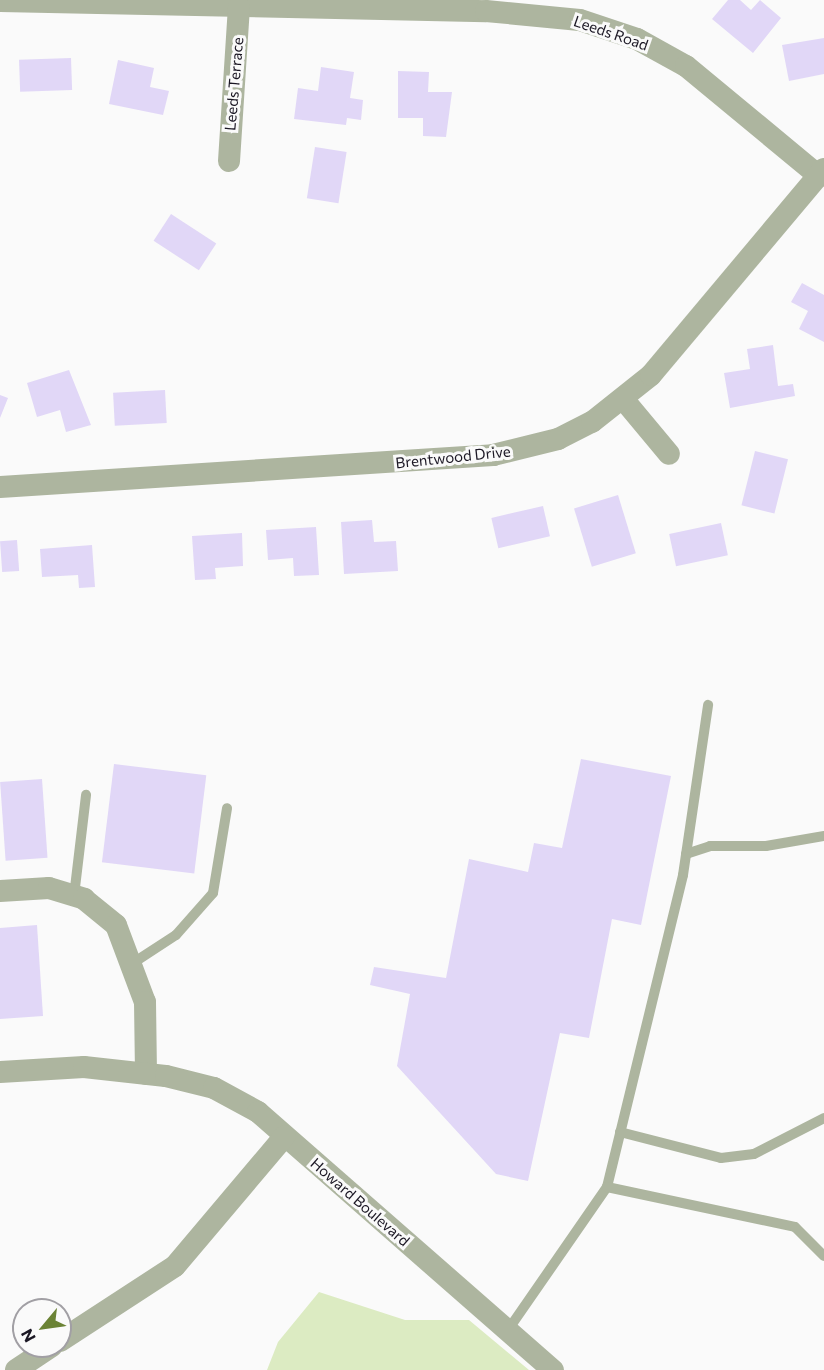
<!DOCTYPE html>
<html>
<head>
<meta charset="utf-8">
<style>
	body { margin:0 }
	#map { position:relative; width:824px; height:1370px; overflow:hidden; background:#fafafa; font-family:Commissioner,sans-serif }
	div>[style] { position:absolute }
	.green>* { inset:0; background:#dcebc2 }
	.building>* { inset:0; background:#e1d7f7; transform-origin:0 0 }
	.lane>* { height:10px; margin:-5px; padding:0 5px; transform-origin:5px; border-radius:5px; background:#adb59f }
	.street>* { height:22px; margin:-11px; padding:0 11px; transform-origin:11px; border-radius:11px; background:#adb59f }
	span { translate:-50% -50%; white-space:nowrap; text-align:center; line-height:1.15; -webkit-text-stroke:6px #fafafa; paint-order:stroke }
	.street-label { font-size:15px; color:#1b1724 }
	.north { position:absolute; left:12px; top:1298px; width:60px; height:60px; box-sizing:border-box; background:#fafafa; border:2px solid #a19fa4; border-radius:50%; rotate:241deg; font-size:16px; font-weight:700; line-height:24px; text-align:center; color:#1b1724 }
	.north::after { content:''; display:block; margin:auto; width:21px; height:27px; background:#6b8335; clip-path:polygon(50% 0,100% 100%,50% 72%,0 100%) }
</style>
</head>
<body>
<div id="map">
	<div class="green">
		<i style="clip-path:polygon(319px 1292px,405px 1320px,469px 1320px,529px 1370px,267px 1370px,278px 1342px)"></i>
	</div>
	<div class="building">
		<i style="clip-path:polygon(728px 0,740px 0,751px 10px,760px 0,781px 18px,753px 53px,712px 19px)"></i>
		<i style="clip-path:polygon(824px 38px,824px 74px,789px 81px,782px 45px)"></i>
		<i style="left:71px;top:58px;width:32px;height:52px;rotate:88deg"></i>
		<i style="clip-path:polygon(118px 60px,154px 68px,150px 87px,169px 91px,163px 115px,109px 104px)"></i>
		<i style="clip-path:polygon(321px 67px,354px 72px,350px 98px,363px 100px,361px 120px,347px 118px,346px 125px,294px 119px,298px 88px,318px 91px)"></i>
		<i style="clip-path:polygon(398px 71px,429px 72px,428px 92px,452px 92px,446px 137px,423px 136px,423px 118px,398px 118px)"></i>
		<i style="left:315px;top:147px;width:32px;height:52px;rotate:9deg"></i>
		<i style="left:171px;top:214px;width:54px;height:32px;rotate:33deg"></i>
		<i style="clip-path:polygon(802px 283px,824px 295px,824px 342px,799px 329px,808px 311px,791px 302px)"></i>
		<i style="clip-path:polygon(773px 345px,778px 386px,793px 384px,795px 396px,730px 408px,724px 373px,750px 369px,747px 349px)"></i>
		<i style="clip-path:polygon(69px 370px,91px 425px,66px 432px,60px 410px,37px 417px,27px 383px)"></i>
		<i style="left:165px;top:390px;width:33px;height:52px;rotate:87deg"></i>
		<i style="clip-path:polygon(0 395px,8px 398px,0 418px)"></i>
		<i style="left:755px;top:451px;width:34px;height:56px;rotate:14deg"></i>
		<i style="left:618px;top:495px;width:61px;height:46px;rotate:73deg"></i>
		<i style="left:543px;top:506px;width:31px;height:53px;rotate:77deg"></i>
		<i style="clip-path:polygon(372px 520px,374px 542px,396px 541px,398px 571px,344px 574px,341px 522px)"></i>
		<i style="left:721px;top:523px;width:33px;height:53px;rotate:78deg"></i>
		<i style="clip-path:polygon(316px 527px,319px 575px,294px 576px,293px 558px,268px 560px,266px 530px)"></i>
		<i style="clip-path:polygon(242px 533px,243px 566px,215px 568px,216px 579px,195px 580px,192px 536px)"></i>
		<i style="left:17px;top:540px;width:31px;height:17px;rotate:86deg"></i>
		<i style="clip-path:polygon(92px 545px,95px 587px,79px 588px,78px 575px,42px 577px,40px 549px)"></i>
		<i style="clip-path:polygon(581px 759px,671px 776px,641px 925px,612px 919px,589px 1038px,560px 1033px,528px 1181px,496px 1174px,397px 1066px,410px 994px,370px 985px,374px 967px,446px 978px,469px 859px,528px 872px,534px 843px,562px 848px)"></i>
		<i style="left:114px;top:764px;width:93px;height:99px;rotate:7deg"></i>
		<i style="left:42px;top:779px;width:79px;height:42px;rotate:86deg"></i>
		<i style="clip-path:polygon(37px 925px,43px 1016px,0 1019px,0 928px)"></i>
	</div>
	<div class="lane">
		<i style="left:686px;top:854px;width:25px;rotate:-18deg"></i>
		<i style="left:710px;top:846px;width:56px"></i>
		<i style="left:766px;top:846px;width:59px;rotate:-9.8deg"></i>
		<i style="left:74px;top:896px;width:102px;rotate:-83.2deg"></i>
		<i style="left:133px;top:963px;width:51px;rotate:-33.1deg"></i>
		<i style="left:176px;top:935px;width:56px;rotate:-48.6deg"></i>
		<i style="left:213px;top:893px;width:86px;rotate:-80.6deg"></i>
		<i style="left:620px;top:1132px;width:104px;rotate:14.4deg"></i>
		<i style="left:721px;top:1158px;width:33px;rotate:-7deg"></i>
		<i style="left:754px;top:1154px;width:79px;rotate:-27.2deg"></i>
		<i style="left:607px;top:1187px;width:321px;rotate:-76.3deg"></i>
		<i style="left:683px;top:875px;width:172px;rotate:-81.6deg"></i>
		<i style="left:508px;top:1330px;width:174px;rotate:-55.3deg"></i>
		<i style="left:607px;top:1187px;width:192px;rotate:12deg"></i>
		<i style="left:795px;top:1227px;width:41px;rotate:45deg"></i>
	</div>
	<div class="street">
		<i style="left:0;top:1px;width:486px;rotate:1.2deg"></i>
		<i style="left:486px;top:11px;width:94px;rotate:5.5deg"></i>
		<i style="left:580px;top:20px;width:60px;rotate:18.4deg"></i>
		<i style="left:637px;top:39px;width:56px;rotate:28.9deg"></i>
		<i style="left:686px;top:66px;width:173px;rotate:39.6deg"></i>
		<i style="left:229px;top:161px;width:154px;rotate:-86.3deg"></i>
		<i style="left:624px;top:400px;width:70px;rotate:50.2deg"></i>
		<i style="left:0;top:487px;width:494px;rotate:-3.7deg"></i>
		<i style="left:493px;top:455px;width:67px;rotate:-13.8deg"></i>
		<i style="left:558px;top:439px;width:38px;rotate:-27deg"></i>
		<i style="left:592px;top:422px;width:75px;rotate:-38.5deg"></i>
		<i style="left:651px;top:375px;width:269px;rotate:-50deg"></i>
		<i style="left:0;top:891px;width:49px;rotate:-3.5deg"></i>
		<i style="left:49px;top:888px;width:37px;rotate:17deg"></i>
		<i style="left:84px;top:899px;width:41px;rotate:39.1deg"></i>
		<i style="left:116px;top:925px;width:82px;rotate:69.4deg"></i>
		<i style="left:145px;top:1002px;width:72px;rotate:89.2deg"></i>
		<i style="left:0;top:1072px;width:84px;rotate:-3.4deg"></i>
		<i style="left:84px;top:1067px;width:82px;rotate:6.3deg"></i>
		<i style="left:166px;top:1076px;width:49px;rotate:14deg"></i>
		<i style="left:214px;top:1088px;width:50px;rotate:28.6deg"></i>
		<i style="left:258px;top:1112px;width:392px;rotate:41.2deg"></i>
		<i style="left:60px;top:1341px;width:137px;rotate:-33.1deg"></i>
		<i style="left:175px;top:1266px;width:170px;rotate:-49.8deg"></i>
		<i style="left:16px;top:1370px;width:43px;rotate:-33.7deg"></i>
	</div>
	<div class="street-label">
		<span style="left:611px;top:33px;rotate:19deg">Leeds Road</span>
		<span style="left:234px;top:84px;rotate:-85deg">Leeds Terrace</span>
		<span style="left:453px;top:457px;rotate:-6deg">Brentwood Drive</span>
		<span style="left:360px;top:1202px;rotate:41deg">Howard Boulevard</span>
	</div>
	<div class="north">N</div>
</div>
</body>
</html>
